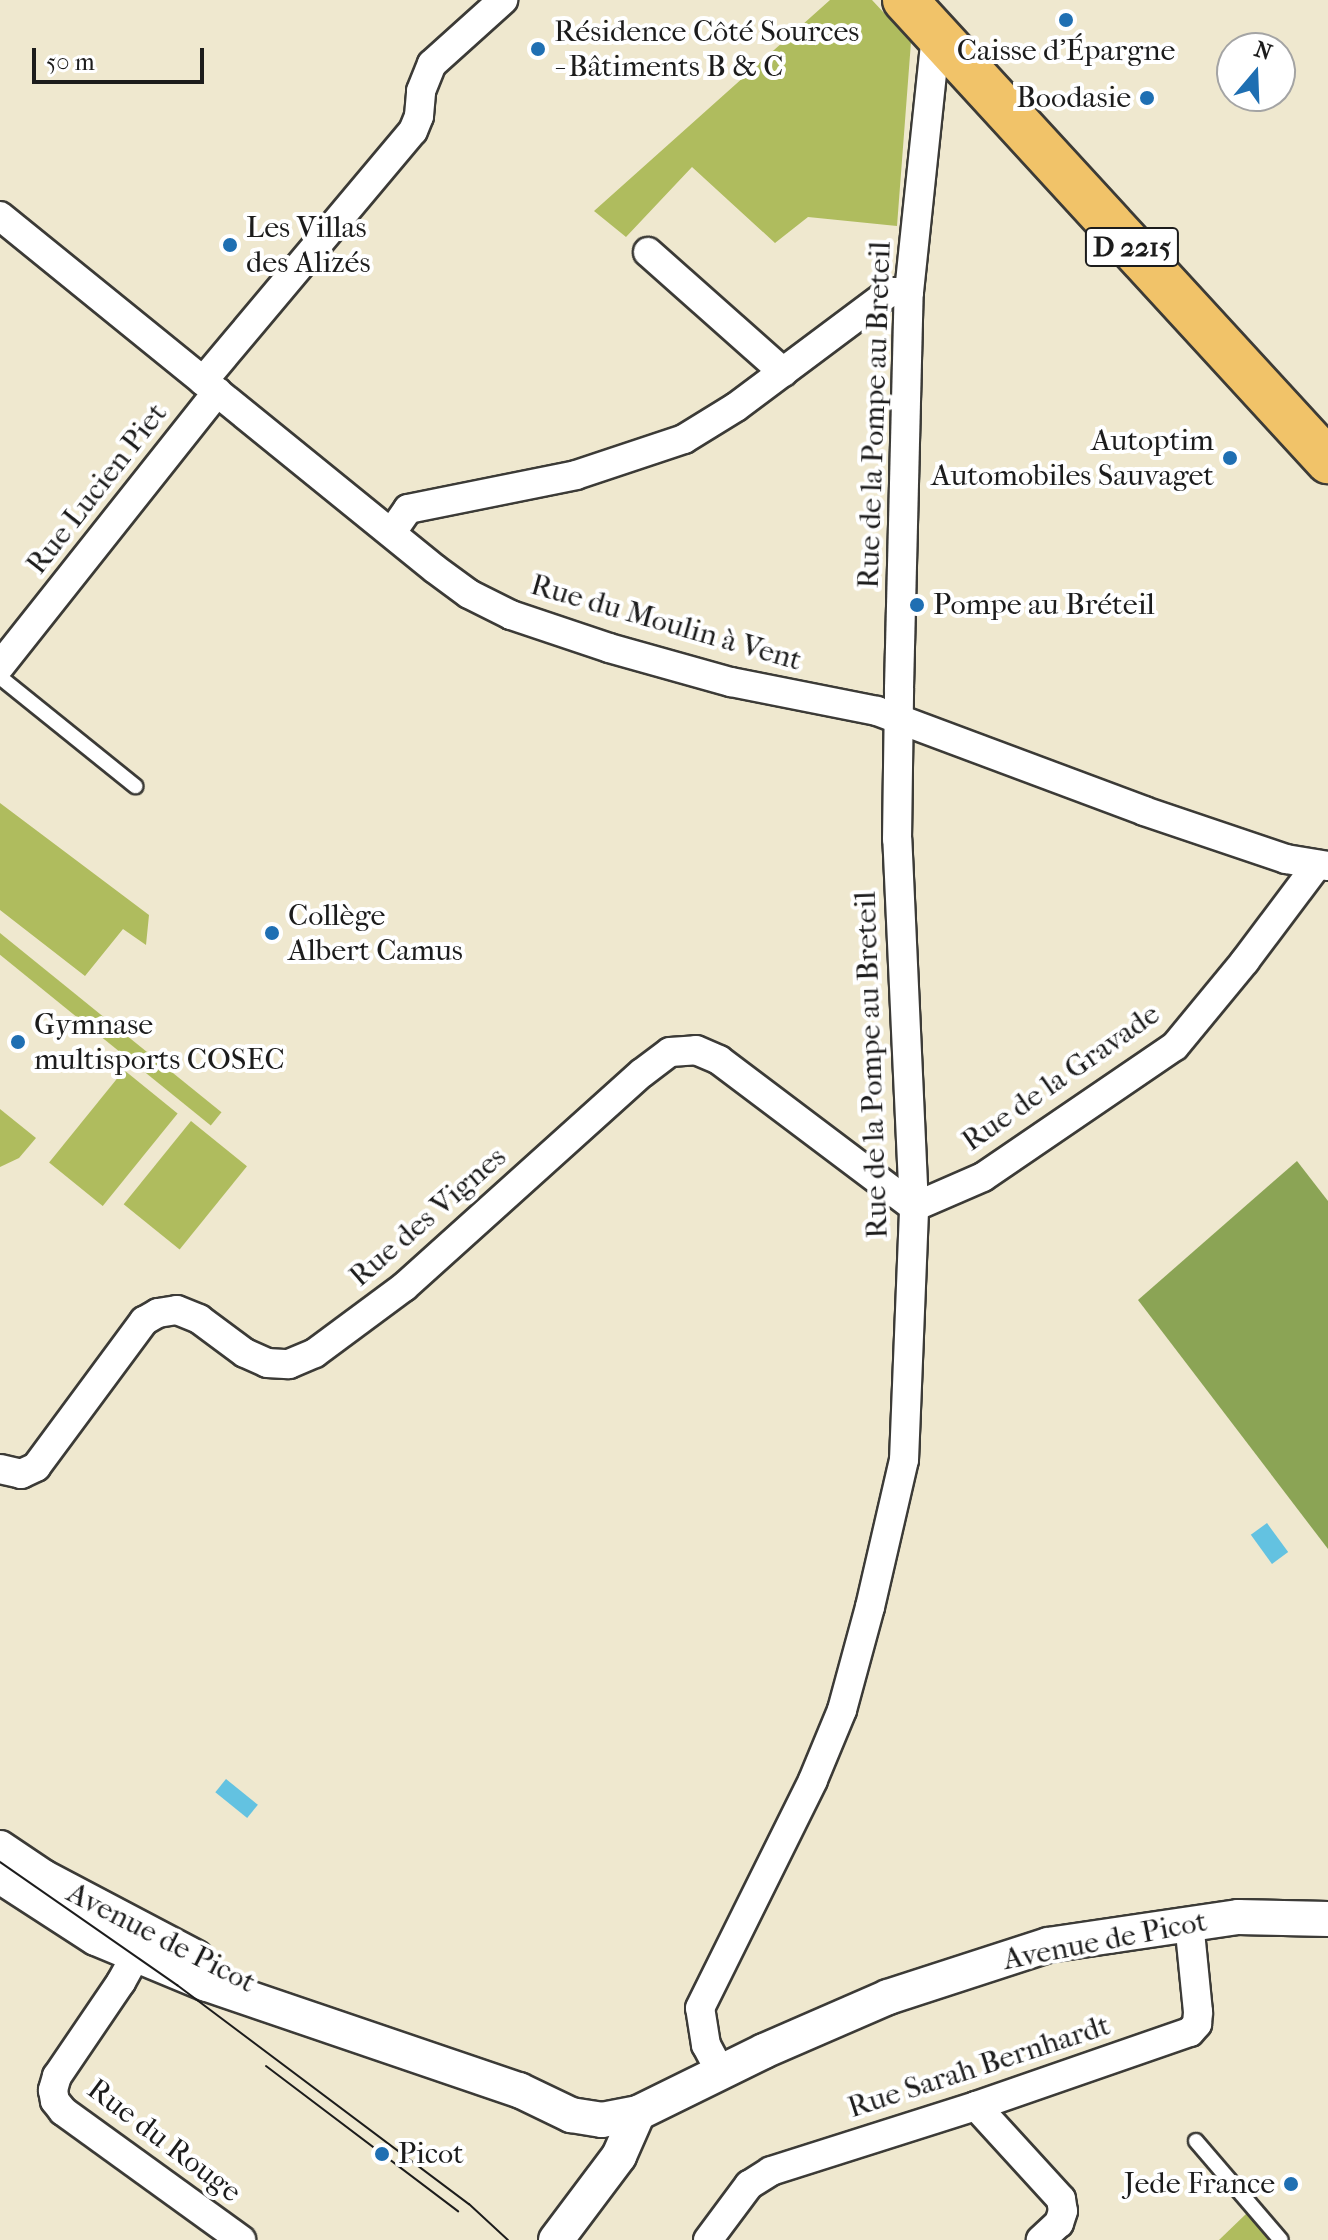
<!DOCTYPE html>
<html>
<head>
<meta charset="utf-8">
<style>
	body { margin:0 }
	#map { position:relative; width:1328px; height:2240px; overflow:hidden; background:#efe8cf; font-family:"IM FELL French Canon",serif }
	div>[style] { position:absolute }
	.green>* { inset:0; background:#afbc5e; transform-origin:0 0 }
	.forest>* { inset:0; background:#8ba455 }
	.water>* { inset:0; background:#63c2e1; transform-origin:0 0 }
	.roads { filter:drop-shadow(2px 0 #3c3b37) drop-shadow(-2px 0 #3c3b37) drop-shadow(0 2px #3c3b37) drop-shadow(0 -2px #3c3b37) }
	.service>* { height:14px; margin:-7px; padding:0 7px; transform-origin:7px; border-radius:7px; background:#fff }
	.minor>* { height:28px; margin:-14px; padding:0 14px; transform-origin:14px; border-radius:14px; background:#fff }
	.tertiary>* { height:34px; margin:-17px; padding:0 17px; transform-origin:17px; border-radius:17px; background:#fff }
	.primary>* { height:44px; margin:-22px; padding:0 22px; transform-origin:22px; border-radius:22px; background:#f1c369 }
	.tram>* { height:2px; margin:-1px; padding:0 1px; transform-origin:1px; border-radius:1px; background:#1c1c1c }
	.dots>* { width:22px; height:22px; translate:-50% -50%; box-sizing:border-box; border:4px solid #fff; border-radius:50% }
	span { translate:-50% -50%; white-space:nowrap; text-align:center; line-height:1.15; -webkit-text-stroke:8px #fff; paint-order:stroke }
	.shield-label span { padding:2px 6px; background:#fff; border:2px solid; border-radius:6px; -webkit-text-stroke-width:0 }
	.shield-label { font-size:28px; color:#1c1c1c; font-weight:700 }
	.poi-label { font-size:30px; color:#1c1c1c }
	.left { translate:0 -50%; text-align:left }
	.right { translate:-100% -50%; text-align:right }
	.street-label { font-size:30px; color:#1c1c1c }
	.north { position:absolute; left:1216px; top:32px; width:80px; height:80px; box-sizing:border-box; background:#fff; border:2px solid #a4a4a4; border-radius:50%; rotate:19deg; font-size:22px; font-weight:700; line-height:32px; text-align:center; color:#1c1c1c }
	.north::after { content:''; display:block; margin:auto; width:28px; height:36px; background:#1f6fb2; clip-path:polygon(50% 0,100% 100%,50% 72%,0 100%) }
	.scale { position:absolute; left:32px; top:48px; width:172px; height:36px; box-sizing:border-box; border:4px solid #1c1c1c; border-top:0; padding-left:10px; font-size:24px; line-height:28px; white-space:nowrap; color:#1c1c1c; -webkit-text-stroke:6px #fff; paint-order:stroke }
</style>
</head>
<body>
<div id="map">
	<div class="green">
		<i style="clip-path:polygon(830px 0,872px 0,911px 42px,897px 226px,808px 217px,775px 243px,692px 167px,626px 237px,594px 211px)"></i>
		<i style="clip-path:polygon(0 803px,149px 915px,146px 945px,123px 929px,85px 976px,0 910px)"></i>
		<i style="left:0;top:933px;width:285px;height:17px;rotate:39deg"></i>
		<i style="left:124px;top:1070px;width:69px;height:119px;rotate:39deg"></i>
		<i style="clip-path:polygon(0 1109px,36px 1138px,19px 1158px,0 1167px)"></i>
		<i style="left:191px;top:1121px;width:72px;height:107px;rotate:39deg"></i>
		<i style="clip-path:polygon(1247px 2213px,1270px 2240px,1219px 2240px)"></i>
	</div>
	<div class="forest">
		<i style="clip-path:polygon(1297px 1161px,1328px 1201px,1328px 1549px,1138px 1300px)"></i>
	</div>
	<div class="water">
		<i style="left:1267px;top:1523px;width:36px;height:20px;rotate:54deg"></i>
		<i style="left:226px;top:1779px;width:41px;height:17px;rotate:39deg"></i>
	</div>
	<div class="roads">
		<div class="service">
			<i style="left:0;top:677px;width:174px;rotate:38.9deg"></i>
			<i style="left:1196px;top:2141px;width:130px;rotate:49.4deg"></i>
		</div>
		<div class="minor">
			<i style="left:0;top:216px;width:560px;rotate:39.06deg"></i>
			<i style="left:435px;top:569px;width:42px;rotate:36.3deg"></i>
			<i style="left:469px;top:594px;width:47px;rotate:26.6deg"></i>
			<i style="left:511px;top:615px;width:103px;rotate:18.6deg"></i>
			<i style="left:609px;top:648px;width:127px;rotate:15.6deg"></i>
			<i style="left:731px;top:682px;width:149px;rotate:11.2deg"></i>
			<i style="left:877px;top:711px;width:285px;rotate:20.5deg"></i>
			<i style="left:1144px;top:811px;width:150px;rotate:18.7deg"></i>
			<i style="left:1286px;top:859px;width:43px;rotate:9.5deg"></i>
			<i style="left:648px;top:252px;width:181px;rotate:41.6deg"></i>
			<i style="left:203px;top:381px;width:326px;rotate:-50deg"></i>
			<i style="left:413px;top:131px;width:16px;rotate:-68deg"></i>
			<i style="left:419px;top:116px;width:25px;rotate:-85deg"></i>
			<i style="left:421px;top:91px;width:29px;rotate:-68deg"></i>
			<i style="left:432px;top:64px;width:96px;rotate:-42deg"></i>
			<i style="left:392px;top:532px;width:28px;rotate:-55deg"></i>
			<i style="left:408px;top:509px;width:171px;rotate:-11.4deg"></i>
			<i style="left:576px;top:475px;width:114px;rotate:-18.4deg"></i>
			<i style="left:684px;top:439px;width:61px;rotate:-31.6deg"></i>
			<i style="left:736px;top:407px;width:192px;rotate:-36.8deg"></i>
			<i style="left:890px;top:292px;width:19px"></i>
			<i style="left:0;top:666px;width:350px;rotate:-51.6deg"></i>
			<i style="left:0;top:1469px;width:22px;rotate:13deg"></i>
			<i style="left:21px;top:1474px;width:17px;rotate:-25deg"></i>
			<i style="left:36px;top:1467px;width:182px;rotate:-53.5deg"></i>
			<i style="left:144px;top:1321px;width:16px;rotate:-30deg"></i>
			<i style="left:158px;top:1313px;width:19px;rotate:-9deg"></i>
			<i style="left:177px;top:1310px;width:24px;rotate:22deg"></i>
			<i style="left:199px;top:1319px;width:57px;rotate:36.5deg"></i>
			<i style="left:245px;top:1353px;width:24px;rotate:24deg"></i>
			<i style="left:267px;top:1363px;width:22px;rotate:3deg"></i>
			<i style="left:289px;top:1364px;width:28px;rotate:-23deg"></i>
			<i style="left:315px;top:1353px;width:111px;rotate:-36.6deg"></i>
			<i style="left:404px;top:1287px;width:320px;rotate:-42deg"></i>
			<i style="left:642px;top:1073px;width:35px;rotate:-37deg"></i>
			<i style="left:670px;top:1052px;width:26px;rotate:-4deg"></i>
			<i style="left:696px;top:1050px;width:25px;rotate:23deg"></i>
			<i style="left:719px;top:1060px;width:244px;rotate:37deg"></i>
			<i style="left:914px;top:1207px;width:75px;rotate:-23.5deg"></i>
			<i style="left:983px;top:1177px;width:232px;rotate:-34.3deg"></i>
			<i style="left:1175px;top:1046px;width:110px;rotate:-50.5deg"></i>
			<i style="left:1245px;top:961px;width:120px;rotate:-53.1deg"></i>
			<i style="left:136px;top:1935px;width:20px;rotate:90deg"></i>
			<i style="left:136px;top:1955px;width:31px;rotate:119deg"></i>
			<i style="left:121px;top:1982px;width:114px;rotate:124.2deg"></i>
			<i style="left:57px;top:2076px;width:15px;rotate:106deg"></i>
			<i style="left:53px;top:2090px;width:11px;rotate:80deg"></i>
			<i style="left:55px;top:2101px;width:13px;rotate:51deg"></i>
			<i style="left:63px;top:2111px;width:220px;rotate:35.9deg"></i>
			<i style="left:721px;top:2073px;width:32px;rotate:-118deg"></i>
			<i style="left:706px;top:2045px;width:37px;rotate:-99deg"></i>
			<i style="left:700px;top:2008px;width:254px;rotate:-63.6deg"></i>
			<i style="left:813px;top:1780px;width:76px;rotate:-67.5deg"></i>
			<i style="left:842px;top:1710px;width:107px;rotate:-74.8deg"></i>
			<i style="left:870px;top:1607px;width:151px;rotate:-77deg"></i>
			<i style="left:904px;top:1460px;width:253px;rotate:-87.7deg"></i>
			<i style="left:914px;top:1207px;width:368px;rotate:-92.6deg"></i>
			<i style="left:897px;top:839px;width:151px;rotate:-89.2deg"></i>
			<i style="left:899px;top:688px;width:396px;rotate:-88.6deg"></i>
			<i style="left:909px;top:292px;width:258px;rotate:-84deg"></i>
			<i style="left:976px;top:2106px;width:126px;rotate:47.6deg"></i>
			<i style="left:1061px;top:2199px;width:12px;rotate:81deg"></i>
			<i style="left:1063px;top:2211px;width:13px;rotate:108deg"></i>
			<i style="left:1059px;top:2223px;width:25px;rotate:137deg"></i>
			<i style="left:708px;top:2240px;width:69px;rotate:-53.3deg"></i>
			<i style="left:749px;top:2185px;width:26px;rotate:-32deg"></i>
			<i style="left:771px;top:2171px;width:215px;rotate:-17.6deg"></i>
			<i style="left:976px;top:2106px;width:226px;rotate:-19.1deg"></i>
			<i style="left:1190px;top:2032px;width:11px;rotate:-49deg"></i>
			<i style="left:1197px;top:2024px;width:12px;rotate:-85deg"></i>
			<i style="left:1198px;top:2012px;width:90px;rotate:-95.7deg"></i>
		</div>
		<div class="tertiary">
			<i style="left:0;top:1848px;width:52px;rotate:34deg"></i>
			<i style="left:43px;top:1877px;width:172px;rotate:27.8deg"></i>
			<i style="left:0;top:1876px;width:114px;rotate:32.9deg"></i>
			<i style="left:96px;top:1938px;width:120px;rotate:22.5deg"></i>
			<i style="left:207px;top:1984px;width:330px;rotate:18.8deg"></i>
			<i style="left:519px;top:2090px;width:58px;rotate:25.7deg"></i>
			<i style="left:571px;top:2115px;width:31px;rotate:9deg"></i>
			<i style="left:602px;top:2120px;width:37px;rotate:-11deg"></i>
			<i style="left:638px;top:2113px;width:140px;rotate:-26.2deg"></i>
			<i style="left:764px;top:2051px;width:135px;rotate:-23.5deg"></i>
			<i style="left:888px;top:1997px;width:168px;rotate:-18deg"></i>
			<i style="left:1048px;top:1945px;width:192px;rotate:-8.4deg"></i>
			<i style="left:1238px;top:1917px;width:90px;rotate:1.3deg"></i>
			<i style="left:556px;top:2240px;width:105px;rotate:-53.1deg"></i>
			<i style="left:619px;top:2156px;width:47px;rotate:-66.2deg"></i>
		</div>
		<div class="primary">
			<i style="left:905px;top:0;width:626px;rotate:47.46deg"></i>
		</div>
	</div>
	<div class="tram">
		<i style="left:0;top:1862px;width:216px;rotate:34.8deg"></i>
		<i style="left:177px;top:1985px;width:365px;rotate:36.9deg"></i>
		<i style="left:469px;top:2204px;width:53px;rotate:42.7deg"></i>
		<i style="left:266px;top:2066px;width:241px;rotate:37.1deg"></i>
	</div>
	<div class="dots">
		<i style="left:1066px;top:20px;background:#1f6fb2"></i>
		<i style="left:538px;top:49px;background:#1f6fb2"></i>
		<i style="left:1147px;top:98px;background:#1f6fb2"></i>
		<i style="left:230px;top:245px;background:#1f6fb2"></i>
		<i style="left:1230px;top:458px;background:#1f6fb2"></i>
		<i style="left:917px;top:605px;background:#1f6fb2"></i>
		<i style="left:272px;top:933px;background:#1f6fb2"></i>
		<i style="left:18px;top:1042px;background:#1f6fb2"></i>
		<i style="left:382px;top:2154px;background:#1f6fb2"></i>
		<i style="left:1291px;top:2184px;background:#1f6fb2"></i>
	</div>
	<div class="shield-label">
		<span style="left:1132px;top:247px">D 2215</span>
	</div>
	<div class="poi-label">
		<span class="left" style="left:554px;top:49px">Résidence Côté Sources<br>- Bâtiments B &amp; C</span>
		<span style="left:1066px;top:51px">Caisse d'Épargne</span>
		<span class="right" style="left:1131px;top:98px">Boodasie</span>
		<span class="left" style="left:246px;top:245px">Les Villas<br>des Alizés</span>
		<span class="right" style="left:1214px;top:458px">Autoptim<br>Automobiles Sauvaget</span>
		<span class="left" style="left:933px;top:605px">Pompe au Bréteil</span>
		<span class="left" style="left:288px;top:933px">Collège<br>Albert Camus</span>
		<span class="left" style="left:34px;top:1042px">Gymnase<br>multisports COSEC</span>
		<span class="left" style="left:398px;top:2154px">Picot</span>
		<span class="right" style="left:1275px;top:2184px">Jede France</span>
	</div>
	<div class="street-label">
		<span style="left:875px;top:415px;rotate:-88deg">Rue de la Pompe au Breteil</span>
		<span style="left:97px;top:489px;rotate:-52deg">Rue Lucien Piet</span>
		<span style="left:666px;top:623px;rotate:16deg">Rue du Moulin à Vent</span>
		<span style="left:872px;top:1065px;rotate:-92deg">Rue de la Pompe au Breteil</span>
		<span style="left:1061px;top:1078px;rotate:-35deg">Rue de la Gravade</span>
		<span style="left:428px;top:1217px;rotate:-41deg">Rue des Vignes</span>
		<span style="left:161px;top:1938px;rotate:27deg">Avenue de Picot</span>
		<span style="left:1105px;top:1941px;rotate:-11deg">Avenue de Picot</span>
		<span style="left:979px;top:2067px;rotate:-18deg">Rue Sarah Bernhardt</span>
		<span style="left:164px;top:2141px;rotate:37deg">Rue du Rouge</span>
	</div>
	<div class="north">N</div>
	<div class="scale">50 m</div>
</div>
</body>
</html>
